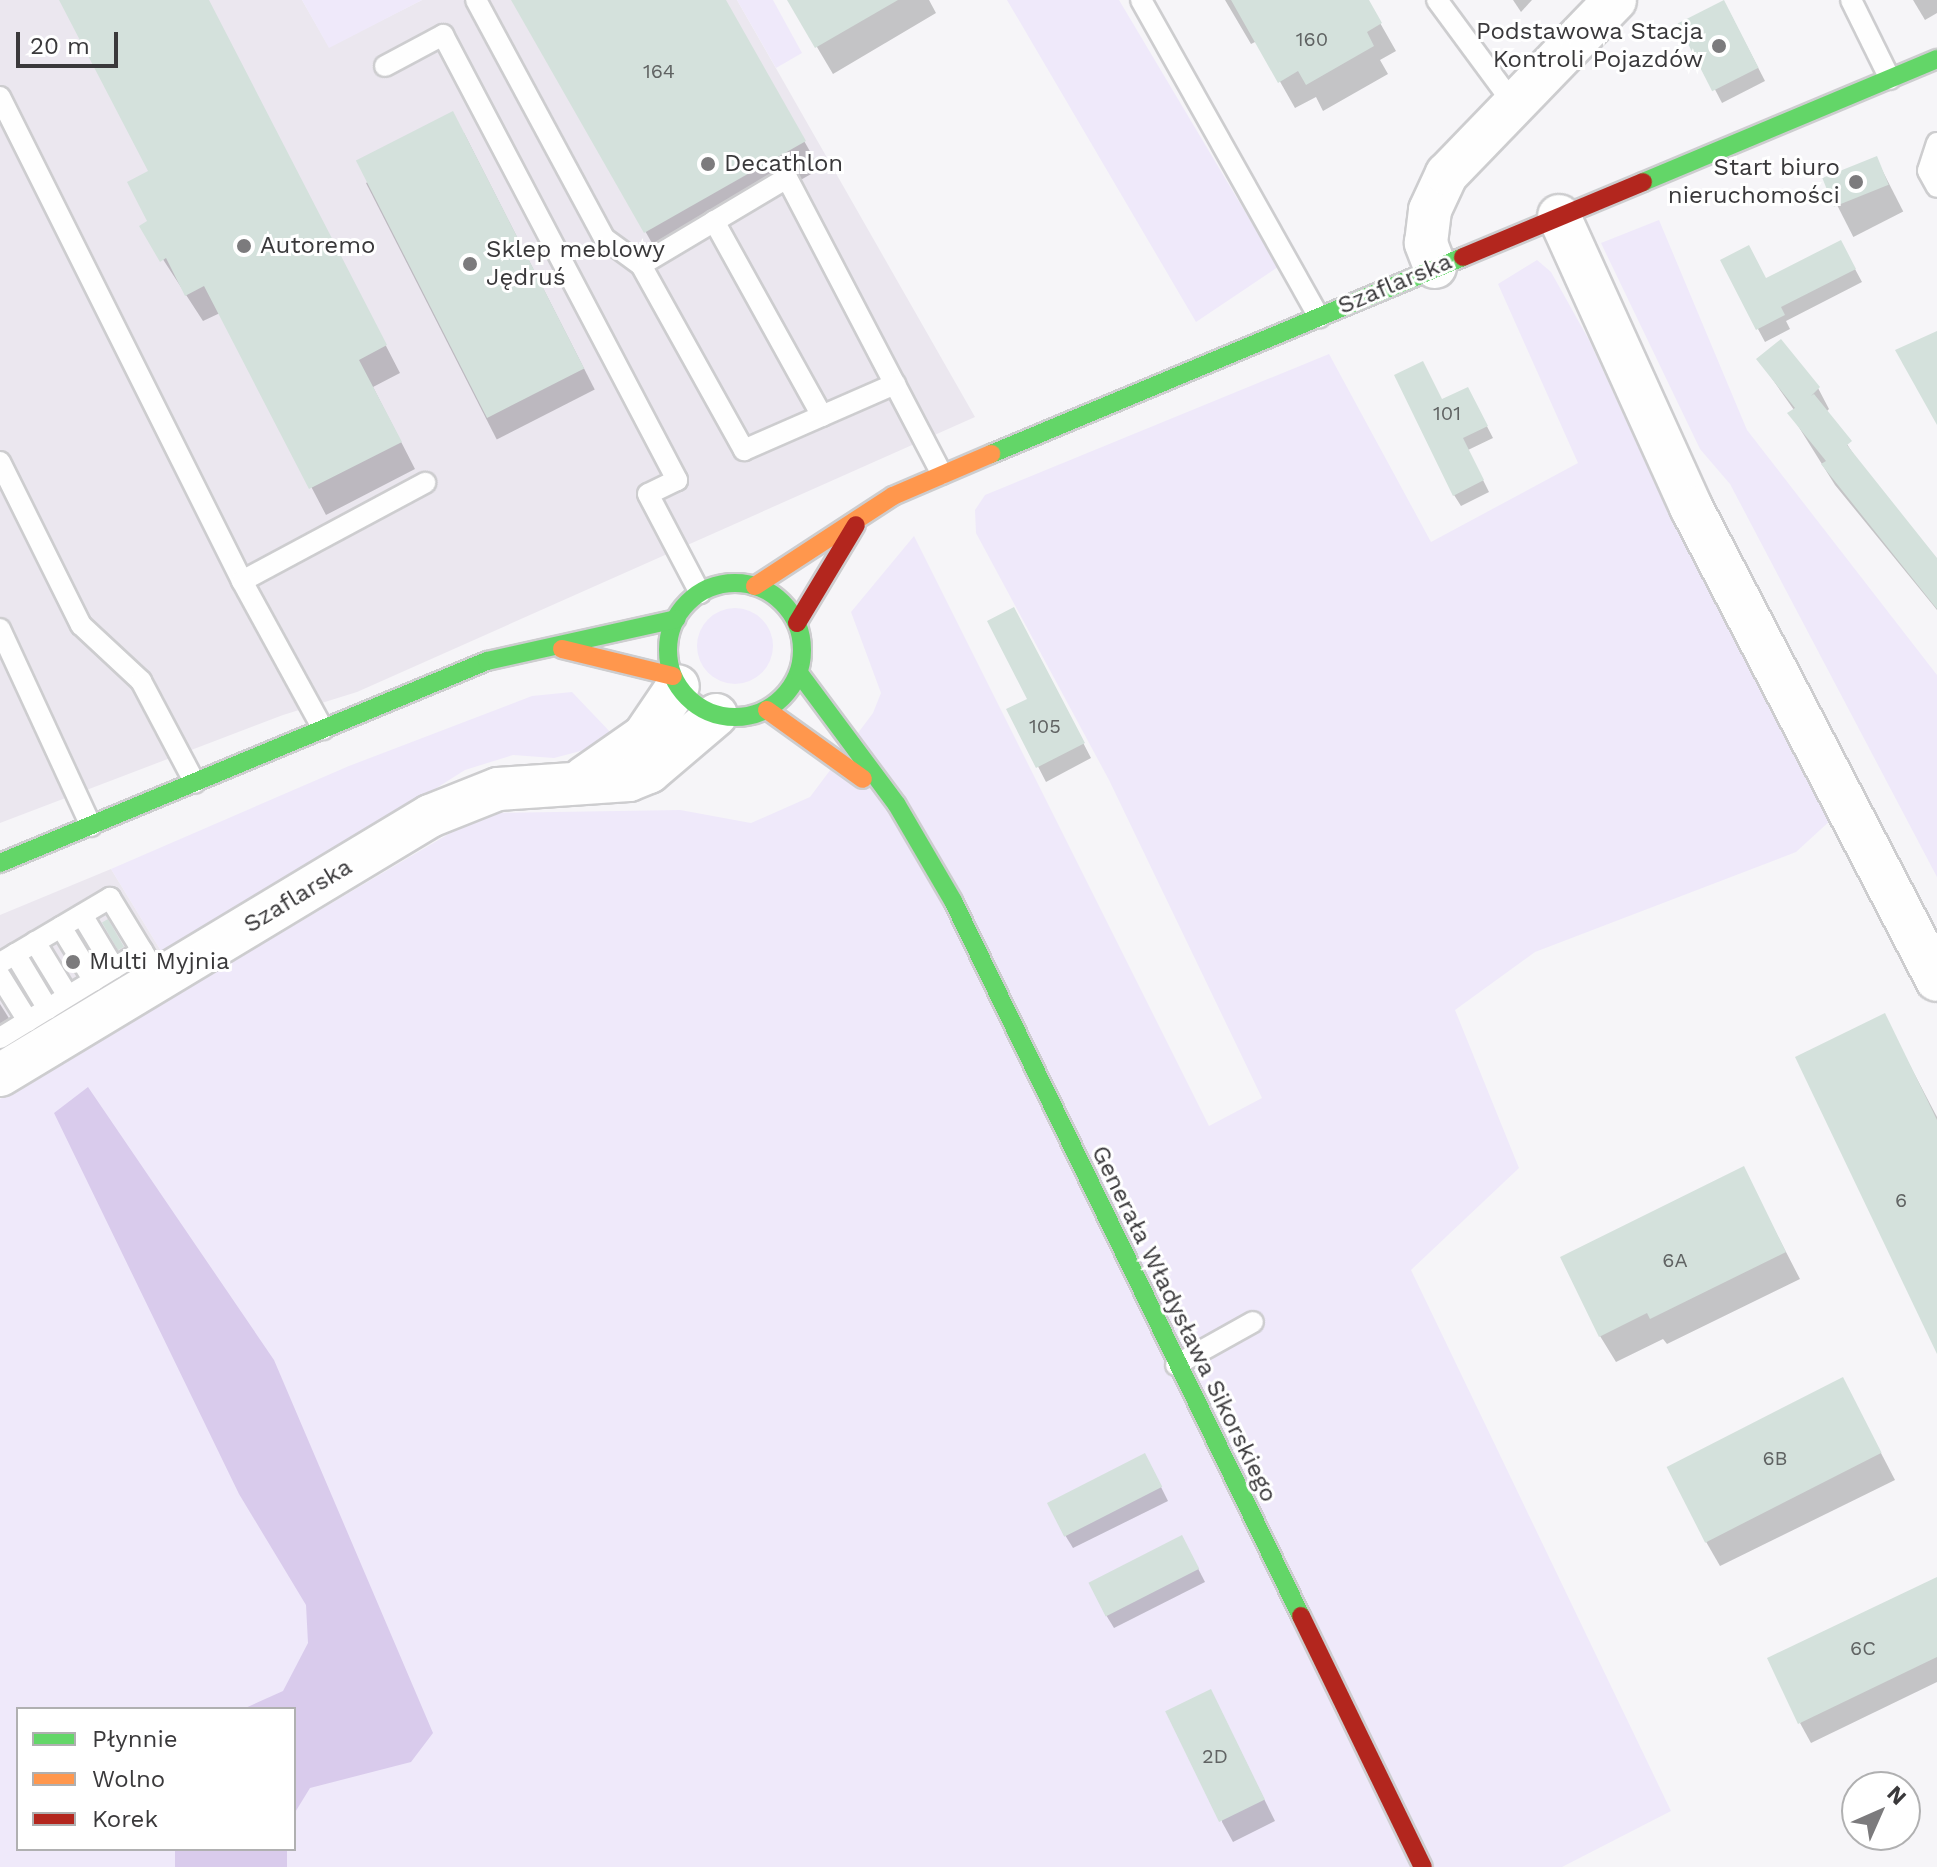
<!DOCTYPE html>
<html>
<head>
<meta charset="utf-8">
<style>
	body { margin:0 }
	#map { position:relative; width:1937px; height:1867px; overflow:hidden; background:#f6f5f8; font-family:"Work Sans",sans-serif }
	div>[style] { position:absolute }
	.built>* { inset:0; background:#ebe7ef }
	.green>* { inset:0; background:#efe9fa }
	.round { border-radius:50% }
	.forest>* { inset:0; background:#d9cbec; transform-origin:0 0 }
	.shadow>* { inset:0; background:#0003; transform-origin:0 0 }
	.building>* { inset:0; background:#d4e1dc; transform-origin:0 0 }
	.roads { filter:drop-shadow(2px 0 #cdcdcf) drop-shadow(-2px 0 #cdcdcf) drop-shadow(0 2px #cdcdcf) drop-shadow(0 -2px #cdcdcf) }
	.lane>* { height:20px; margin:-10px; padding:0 10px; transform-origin:10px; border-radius:10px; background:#fefefe }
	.street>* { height:42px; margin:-21px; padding:0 21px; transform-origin:21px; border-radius:21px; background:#fefefe }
	.fast>* { height:18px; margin:-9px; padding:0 9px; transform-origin:9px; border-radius:9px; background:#63d668 }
	.fast>.ring { margin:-9px; padding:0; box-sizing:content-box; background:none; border:18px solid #63d668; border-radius:50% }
	.slow>* { height:18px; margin:-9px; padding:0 9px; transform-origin:9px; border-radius:9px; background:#ff974d }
	.jam>* { height:18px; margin:-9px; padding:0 9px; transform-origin:9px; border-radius:9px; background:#b3261e }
	.dots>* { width:22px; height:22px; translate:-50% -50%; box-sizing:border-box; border:4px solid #fff; border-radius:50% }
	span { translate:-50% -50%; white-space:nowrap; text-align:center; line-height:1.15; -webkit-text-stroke:6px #fff; paint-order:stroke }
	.number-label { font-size:20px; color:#606363 }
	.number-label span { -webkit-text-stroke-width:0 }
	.poi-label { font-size:24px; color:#3a393b }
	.right { translate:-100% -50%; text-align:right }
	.left { translate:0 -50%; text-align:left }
	.street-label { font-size:24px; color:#3a393b }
	.legend { position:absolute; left:16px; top:1707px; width:280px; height:144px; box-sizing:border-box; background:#fff; border:2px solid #b0b0b1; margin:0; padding:10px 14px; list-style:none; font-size:24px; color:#3a393b }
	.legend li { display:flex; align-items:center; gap:16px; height:40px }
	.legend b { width:40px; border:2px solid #b0b0b1 }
	.north { position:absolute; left:1841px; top:1771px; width:80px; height:80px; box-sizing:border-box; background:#fff; border:2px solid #b0b0b1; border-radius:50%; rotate:45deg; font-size:22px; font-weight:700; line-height:32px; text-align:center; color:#3a393b }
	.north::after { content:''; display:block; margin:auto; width:28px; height:36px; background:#7c7b7d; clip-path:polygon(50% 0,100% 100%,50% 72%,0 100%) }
	.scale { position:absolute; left:16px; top:32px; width:102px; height:36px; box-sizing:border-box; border:4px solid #3a393b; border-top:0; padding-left:10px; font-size:24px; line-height:28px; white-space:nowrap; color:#3a393b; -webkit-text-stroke:6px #fff; paint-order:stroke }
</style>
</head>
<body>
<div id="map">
	<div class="built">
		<i style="clip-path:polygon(0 0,302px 0,329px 47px,422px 0,737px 0,975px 417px,357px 692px,283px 715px,0 823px)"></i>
		<i style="clip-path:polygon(111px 869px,166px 959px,0 1056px,0 915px)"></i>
	</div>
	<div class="green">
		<i style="clip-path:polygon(302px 0,422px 0,329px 48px)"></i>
		<i style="clip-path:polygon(737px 0,773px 0,802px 53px,776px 68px)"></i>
		<i style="clip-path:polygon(1007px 0,1119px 0,1278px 267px,1196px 322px)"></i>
		<i style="clip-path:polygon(1659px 220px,1747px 430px,1937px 675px,1937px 877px,1730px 484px,1700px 449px,1601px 243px)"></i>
		<i style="clip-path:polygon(evenodd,1537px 260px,1551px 272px,1589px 340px,1669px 514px,1832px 819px,1796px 852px,1535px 952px,1455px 1010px,1519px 1168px,1411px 1270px,1671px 1811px,1562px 1867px,0 1867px,0 1099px,484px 813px,680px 810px,751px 823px,810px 797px,873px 713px,881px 693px,851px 612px,914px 536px,1209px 1126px,1262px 1098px,1109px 780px,976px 533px,975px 510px,985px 495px,1329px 354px,1431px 542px,1578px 463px,1498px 284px,1537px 260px,18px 1709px,294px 1709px,294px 1849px,18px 1849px,18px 1709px)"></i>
		<i class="round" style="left:697px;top:608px;width:76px;height:76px"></i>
		<i style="clip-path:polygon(572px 692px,613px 735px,592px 748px,554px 758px,513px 755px,465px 770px,166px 959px,111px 869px,349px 766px,532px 696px)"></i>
	</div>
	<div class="forest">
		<i style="clip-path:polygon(88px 1087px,274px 1360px,433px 1733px,411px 1762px,310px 1788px,294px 1814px,294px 1709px,243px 1709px,283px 1691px,308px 1643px,306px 1605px,239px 1494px,54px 1113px)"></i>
		<i style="left:175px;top:1849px;width:112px;height:21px"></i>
	</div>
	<div class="shadow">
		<i style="clip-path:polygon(61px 0,207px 0,400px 373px,373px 387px,415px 469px,326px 515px,220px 313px,203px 321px,142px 227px,150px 222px,150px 172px)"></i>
		<i style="clip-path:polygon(514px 0,724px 0,820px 169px,661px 259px)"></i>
		<i style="clip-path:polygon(789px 0,929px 0,936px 13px,833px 74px)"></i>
		<i style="clip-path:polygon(1225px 0,1367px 0,1396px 51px,1380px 60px,1388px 74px,1323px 111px,1316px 97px,1295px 108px,1257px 41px,1251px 44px)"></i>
		<i style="clip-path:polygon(1513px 0,1532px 0,1521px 12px)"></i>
		<i style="clip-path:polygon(1913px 0,1937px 0,1937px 13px,1925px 20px)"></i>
		<i style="clip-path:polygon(1731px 15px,1765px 81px,1722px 103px,1681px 24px)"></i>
		<i style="left:464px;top:133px;width:288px;height:110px;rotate:63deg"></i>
		<i style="left:1876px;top:158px;width:60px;height:56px;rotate:63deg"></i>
		<i style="clip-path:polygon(1848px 256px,1862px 282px,1786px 321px,1790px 329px,1765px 342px,1758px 329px,1766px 280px)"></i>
		<i style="clip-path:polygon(1759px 360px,1818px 388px,1829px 409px,1826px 412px,1860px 464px,1937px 559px,1937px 610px,1835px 485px,1790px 413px,1794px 410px)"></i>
		<i style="clip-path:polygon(1474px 401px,1493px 438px,1468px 450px,1489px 492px,1461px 506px,1454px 495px,1442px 402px)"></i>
		<i style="clip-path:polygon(1022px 625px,1091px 758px,1046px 782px,1009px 710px,1030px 699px)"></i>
		<i style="clip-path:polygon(0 1004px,12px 1023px,0 1032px)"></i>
		<i style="clip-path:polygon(1884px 1016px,1937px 1117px,1937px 1347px)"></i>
		<i style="clip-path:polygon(1743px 1169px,1800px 1279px,1667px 1344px,1663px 1339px,1616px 1362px,1600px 1336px)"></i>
		<i style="clip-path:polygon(1843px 1380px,1895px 1480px,1720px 1566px,1705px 1540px)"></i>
		<i style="clip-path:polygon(1152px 1469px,1168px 1501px,1073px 1548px,1065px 1535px)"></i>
		<i style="clip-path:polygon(1189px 1551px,1205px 1582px,1114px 1628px,1106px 1615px)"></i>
		<i style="clip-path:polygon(1937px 1579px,1937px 1682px,1811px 1743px,1800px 1723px)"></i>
		<i style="clip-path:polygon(1221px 1712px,1275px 1821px,1233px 1842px,1222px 1822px)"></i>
	</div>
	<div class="building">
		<i style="clip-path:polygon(59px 0,209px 0,387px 345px,359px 360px,402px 442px,309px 489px,204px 286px,185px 296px,166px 258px,160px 262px,139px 226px,147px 221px,127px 182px,148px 171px)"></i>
		<i style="clip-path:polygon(511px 0,726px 0,806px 141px,644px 233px)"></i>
		<i style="clip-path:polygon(787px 0,898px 0,815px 48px)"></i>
		<i style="clip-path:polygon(1231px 0,1369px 0,1382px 23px,1367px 32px,1374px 46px,1306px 85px,1298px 71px,1278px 83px)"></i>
		<i style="left:1724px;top:0;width:76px;height:52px;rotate:63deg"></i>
		<i style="left:453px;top:111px;width:289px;height:109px;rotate:63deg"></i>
		<i style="left:1877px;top:156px;width:31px;height:59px;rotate:68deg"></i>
		<i style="clip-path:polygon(1841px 240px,1856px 269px,1781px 307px,1785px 315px,1756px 330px,1720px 260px,1749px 245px,1766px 278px)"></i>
		<i style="clip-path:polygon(1937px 331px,1937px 425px,1895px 350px)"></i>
		<i style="clip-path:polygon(1781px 339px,1820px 387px,1811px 396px,1814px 394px,1852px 441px,1847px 445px,1937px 558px,1937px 609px,1821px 464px,1826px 461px,1787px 413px,1795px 408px,1756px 359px)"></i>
		<i style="clip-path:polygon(1423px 361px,1442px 399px,1468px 387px,1488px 426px,1463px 438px,1484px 480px,1453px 496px,1394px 375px)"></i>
		<i style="clip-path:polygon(1014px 607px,1085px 743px,1036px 768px,1006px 709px,1027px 699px,987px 621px)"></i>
		<i style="left:108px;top:919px;width:32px;height:7px;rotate:60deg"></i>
		<i style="clip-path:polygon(1885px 1013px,1937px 1120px,1937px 1354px,1795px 1057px)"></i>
		<i style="clip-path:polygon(1744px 1166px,1786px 1252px,1650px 1319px,1647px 1313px,1599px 1337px,1560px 1257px)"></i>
		<i style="left:1843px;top:1377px;width:85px;height:198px;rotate:63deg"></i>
		<i style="left:1145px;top:1453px;width:38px;height:110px;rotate:63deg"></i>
		<i style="left:1182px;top:1535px;width:38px;height:105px;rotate:63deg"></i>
		<i style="clip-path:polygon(1937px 1577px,1937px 1657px,1798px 1724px,1767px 1658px)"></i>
		<i style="left:1211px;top:1689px;width:123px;height:51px;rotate:64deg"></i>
	</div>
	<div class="roads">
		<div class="lane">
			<i style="left:476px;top:0;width:270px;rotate:61.7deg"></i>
			<i style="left:604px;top:238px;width:46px;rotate:36.1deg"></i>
			<i style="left:641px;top:265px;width:170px;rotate:-30.8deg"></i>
			<i style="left:787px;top:178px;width:334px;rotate:62.4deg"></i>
			<i style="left:1141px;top:0;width:364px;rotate:60.7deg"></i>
			<i style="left:1437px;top:0;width:133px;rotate:53.6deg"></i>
			<i style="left:1851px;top:0;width:88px;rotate:63.7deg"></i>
			<i style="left:385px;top:66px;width:66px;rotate:-28.1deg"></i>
			<i style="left:443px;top:35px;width:503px;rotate:62.26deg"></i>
			<i style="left:677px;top:480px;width:32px;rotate:154deg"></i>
			<i style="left:648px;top:494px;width:112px;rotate:62.3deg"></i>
			<i style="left:0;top:97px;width:541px;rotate:63.43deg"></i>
			<i style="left:242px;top:581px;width:169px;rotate:61.3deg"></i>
			<i style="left:1937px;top:143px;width:29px;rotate:108deg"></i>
			<i style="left:1928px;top:171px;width:18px;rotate:61deg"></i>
			<i style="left:714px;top:221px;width:223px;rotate:61deg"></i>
			<i style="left:641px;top:265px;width:212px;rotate:60.9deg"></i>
			<i style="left:744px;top:450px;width:165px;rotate:-23.6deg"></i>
			<i style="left:0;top:462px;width:182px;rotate:63.6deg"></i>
			<i style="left:81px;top:625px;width:82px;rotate:43deg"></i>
			<i style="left:141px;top:681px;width:115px;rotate:62.1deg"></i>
			<i style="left:242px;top:581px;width:208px;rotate:-28.2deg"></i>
			<i style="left:0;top:629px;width:217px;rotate:65.2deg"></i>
			<i style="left:82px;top:915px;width:62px;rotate:58.9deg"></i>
			<i style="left:61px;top:927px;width:63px;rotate:58.6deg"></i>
			<i style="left:35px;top:942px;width:63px;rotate:58.6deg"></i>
			<i style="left:15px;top:954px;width:64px;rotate:59deg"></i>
			<i style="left:0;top:963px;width:128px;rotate:-30.6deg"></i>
			<i style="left:110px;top:898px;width:96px;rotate:58.6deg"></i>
			<i style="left:0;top:976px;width:53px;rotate:58.1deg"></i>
			<i style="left:0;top:1038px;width:167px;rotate:-31.5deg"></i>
			<i style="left:1176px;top:1365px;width:88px;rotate:-29.2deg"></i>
		</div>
		<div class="street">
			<i style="left:1559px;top:216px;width:320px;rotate:65.6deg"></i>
			<i style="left:1691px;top:507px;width:533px;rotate:62.52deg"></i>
			<i style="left:1435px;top:267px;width:26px;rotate:-111deg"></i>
			<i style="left:1426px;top:243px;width:33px;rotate:-83deg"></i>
			<i style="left:1430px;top:210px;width:40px;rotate:-65deg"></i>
			<i style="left:1447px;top:174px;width:242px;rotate:-46deg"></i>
			<i style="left:584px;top:778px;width:73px;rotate:-35deg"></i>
			<i style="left:644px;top:736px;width:60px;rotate:-55.8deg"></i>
			<i style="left:0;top:1075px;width:502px;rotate:-31.06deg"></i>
			<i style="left:430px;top:816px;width:73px;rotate:-21.7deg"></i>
			<i style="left:498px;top:789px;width:131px;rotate:-3.9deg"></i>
			<i style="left:629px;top:780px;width:22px;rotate:-22deg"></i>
			<i style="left:649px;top:772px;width:88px;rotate:-40.4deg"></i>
		</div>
		<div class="fast">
			<i style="left:1643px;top:182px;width:319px;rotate:-22.7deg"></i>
			<i style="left:991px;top:454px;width:511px;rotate:-22.65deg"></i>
			<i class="ring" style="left:668px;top:583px;width:116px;height:116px"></i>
			<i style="left:799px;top:673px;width:164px;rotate:53.4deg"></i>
			<i style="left:897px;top:805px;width:111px;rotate:59.7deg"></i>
			<i style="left:953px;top:901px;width:795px;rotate:64.05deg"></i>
			<i style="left:0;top:863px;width:527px;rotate:-22.53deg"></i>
			<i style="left:487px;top:661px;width:194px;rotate:-12.5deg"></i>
		</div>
		<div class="slow">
			<i style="left:755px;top:586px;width:165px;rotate:-33.1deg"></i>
			<i style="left:893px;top:496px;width:107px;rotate:-23.2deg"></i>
			<i style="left:562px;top:649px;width:114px;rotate:13.7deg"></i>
			<i style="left:767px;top:710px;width:118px;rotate:35.7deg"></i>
		</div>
		<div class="jam">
			<i style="left:1463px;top:257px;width:195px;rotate:-22.6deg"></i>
			<i style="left:797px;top:623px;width:114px;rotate:-59deg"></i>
			<i style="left:1301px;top:1616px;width:279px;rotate:64.1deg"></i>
		</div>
	</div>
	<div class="dots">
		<i style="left:1719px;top:46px;background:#7c7b7d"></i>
		<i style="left:708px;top:164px;background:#7c7b7d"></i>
		<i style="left:1856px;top:182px;background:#7c7b7d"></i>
		<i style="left:244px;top:246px;background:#7c7b7d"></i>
		<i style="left:470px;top:264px;background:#7c7b7d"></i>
		<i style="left:73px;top:962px;background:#7c7b7d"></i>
	</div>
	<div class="number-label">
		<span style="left:1312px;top:39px">160</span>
		<span style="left:659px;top:71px">164</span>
		<span style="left:1447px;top:413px">101</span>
		<span style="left:1045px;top:726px">105</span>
		<span style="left:1901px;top:1200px">6</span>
		<span style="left:1675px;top:1260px">6A</span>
		<span style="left:1775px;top:1458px">6B</span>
		<span style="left:1863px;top:1648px">6C</span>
		<span style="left:1215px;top:1756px">2D</span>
	</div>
	<div class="poi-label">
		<span class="right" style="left:1703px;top:46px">Podstawowa Stacja<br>Kontroli Pojazdów</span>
		<span class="left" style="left:724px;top:164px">Decathlon</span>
		<span class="right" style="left:1840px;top:182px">Start biuro<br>nieruchomości</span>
		<span class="left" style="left:260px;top:246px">Autoremo</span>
		<span class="left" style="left:486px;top:264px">Sklep meblowy<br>Jędruś</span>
		<span class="left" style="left:89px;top:962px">Multi Myjnia</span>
	</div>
	<div class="street-label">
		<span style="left:1395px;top:284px;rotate:-23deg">Szaflarska</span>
		<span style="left:298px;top:896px;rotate:-31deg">Szaflarska</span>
		<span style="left:1184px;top:1324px;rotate:64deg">Generała Władysława Sikorskiego</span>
	</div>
	<ul class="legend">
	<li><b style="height:10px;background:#63d668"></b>Płynnie</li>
	<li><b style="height:10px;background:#ff974d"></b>Wolno</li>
	<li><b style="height:10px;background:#b3261e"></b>Korek</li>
	</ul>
	<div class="north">N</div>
	<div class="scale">20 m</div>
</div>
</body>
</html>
